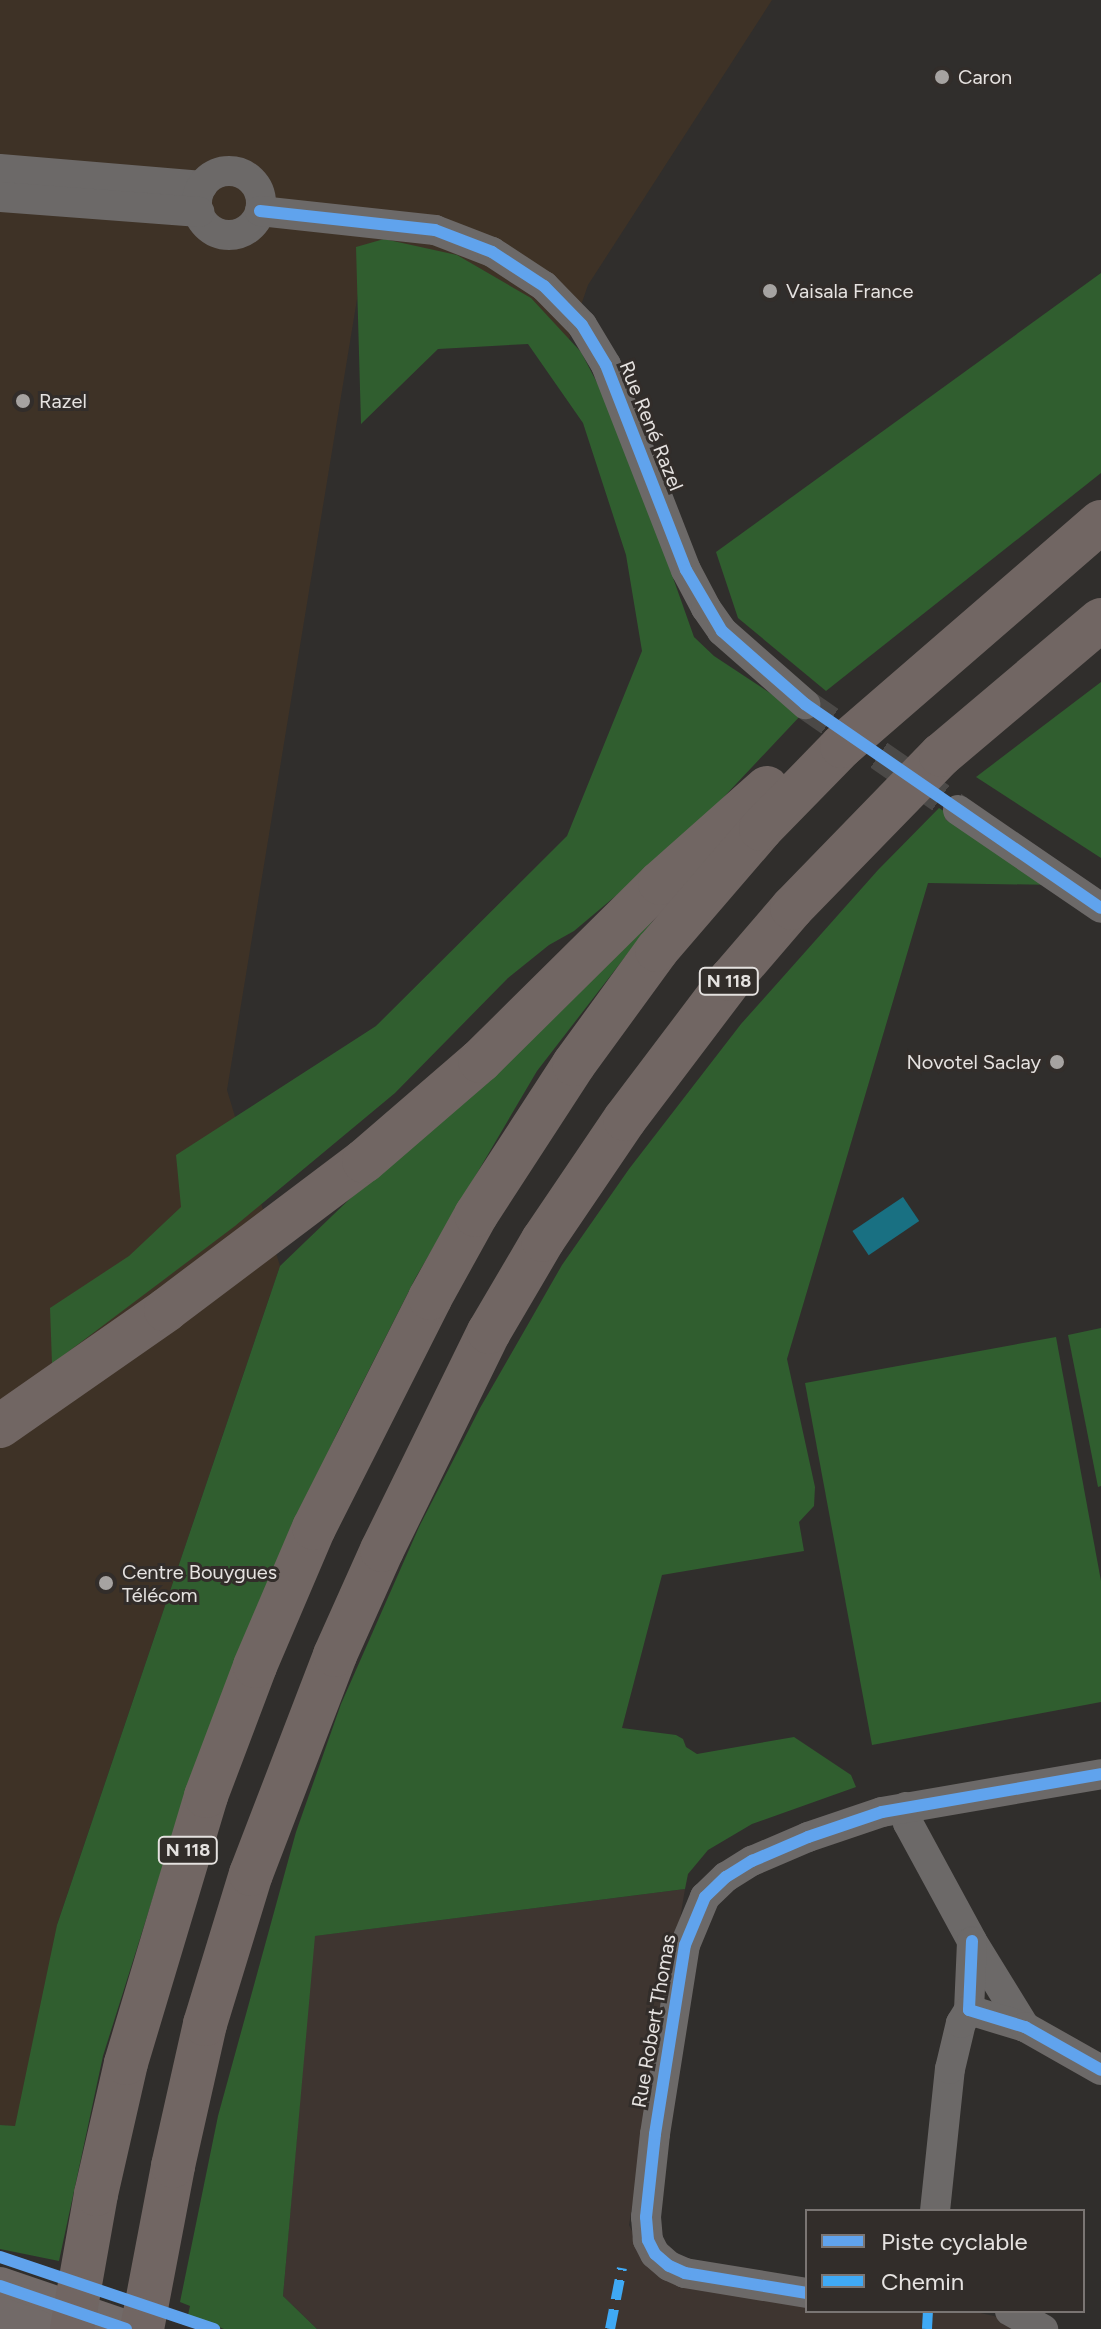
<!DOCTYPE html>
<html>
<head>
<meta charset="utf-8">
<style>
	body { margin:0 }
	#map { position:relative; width:1101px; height:2329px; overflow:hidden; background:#302e2c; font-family:Figtree,sans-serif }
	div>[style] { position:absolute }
	.built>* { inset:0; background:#3e3530 }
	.industrial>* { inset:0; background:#3e3226 }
	.green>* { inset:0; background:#305e2f }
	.water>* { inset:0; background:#197082; transform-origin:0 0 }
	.minor-tunnel>* { height:30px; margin-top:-15px; transform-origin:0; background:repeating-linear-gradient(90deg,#4b4947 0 30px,transparent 0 45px) }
	.minor>* { height:30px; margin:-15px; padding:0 15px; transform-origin:15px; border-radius:15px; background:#6c6968 }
	.minor>.ring { margin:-15px; padding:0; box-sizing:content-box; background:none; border:30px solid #6c6968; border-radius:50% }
	.major>* { height:38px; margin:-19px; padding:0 19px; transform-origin:19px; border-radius:19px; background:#726a68 }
	.highway>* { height:44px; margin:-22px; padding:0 22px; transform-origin:22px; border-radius:22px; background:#716663 }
	.quiet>* { height:10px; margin-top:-5px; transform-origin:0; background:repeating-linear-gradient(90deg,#3fa9f5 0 20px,transparent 0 30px) }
	.cycleway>* { height:12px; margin:-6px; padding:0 6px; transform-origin:6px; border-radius:6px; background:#60a3ed }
	.dots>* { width:22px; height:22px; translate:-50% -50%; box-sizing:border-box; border:4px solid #322d2a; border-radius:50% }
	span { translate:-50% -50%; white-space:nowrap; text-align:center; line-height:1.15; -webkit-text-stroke:6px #322d2a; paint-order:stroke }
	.shield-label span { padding:2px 6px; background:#322d2a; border:2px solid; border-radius:6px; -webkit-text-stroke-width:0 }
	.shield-label { font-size:18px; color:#e5e2e0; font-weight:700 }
	.poi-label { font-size:20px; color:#e5e2e0 }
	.left { translate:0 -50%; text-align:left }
	.right { translate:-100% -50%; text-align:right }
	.street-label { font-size:20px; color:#e5e2e0 }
	.legend { position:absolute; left:805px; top:2209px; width:280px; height:104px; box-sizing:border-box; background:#322d2a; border:2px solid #7a7573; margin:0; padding:10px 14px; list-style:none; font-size:24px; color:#e5e2e0 }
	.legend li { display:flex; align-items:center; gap:16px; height:40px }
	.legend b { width:40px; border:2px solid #7a7573 }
</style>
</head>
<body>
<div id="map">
	<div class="built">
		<i style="clip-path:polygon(685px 1889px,629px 2225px,648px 2264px,807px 2304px,807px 2311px,972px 2311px,998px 2317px,1020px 2329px,317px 2329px,283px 2296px,314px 1936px)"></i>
	</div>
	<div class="industrial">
		<i style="clip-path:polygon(0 0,772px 0,588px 285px,569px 340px,359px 287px,227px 1090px,280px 1266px,57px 1925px,56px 1961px,15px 2127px,0 2125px)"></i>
	</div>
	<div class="green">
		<i style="clip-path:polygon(384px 239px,457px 255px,531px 298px,581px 352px,619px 425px,694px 637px,714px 656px,802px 714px,688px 835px,574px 931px,549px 945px,508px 978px,395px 1093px,235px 1226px,52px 1364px,50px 1308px,129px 1256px,181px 1207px,176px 1155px,376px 1026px,567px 836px,642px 651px,626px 555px,583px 423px,528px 344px,438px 349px,361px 424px,356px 247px)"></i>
		<i style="clip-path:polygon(1101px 273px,1101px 473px,826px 691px,738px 618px,716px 552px)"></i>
		<i style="clip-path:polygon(1101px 682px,1101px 858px,976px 777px)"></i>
		<i style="clip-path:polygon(939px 808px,1057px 885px,928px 883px,787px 1359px,815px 1487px,814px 1506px,799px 1522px,804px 1551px,662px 1575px,622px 1728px,676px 1735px,683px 1739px,686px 1747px,697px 1754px,794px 1737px,851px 1775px,856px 1787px,752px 1824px,708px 1850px,688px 1874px,685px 1889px,315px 1936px,283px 2296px,317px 2329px,224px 2329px,188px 2315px,190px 2306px,180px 2302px,218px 2116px,296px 1832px,341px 1704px,419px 1527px,480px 1408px,562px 1265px,629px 1169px,741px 1024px,878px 870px)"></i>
		<i style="clip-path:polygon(652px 915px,652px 922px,537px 1071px,416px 1277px,338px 1431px,268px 1582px,167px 1853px,103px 2056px,59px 2261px,0 2249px,0 2125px,15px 2126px,57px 1925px,280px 1266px,514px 1041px)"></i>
		<i style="clip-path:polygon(1101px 1328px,1101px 1486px,1098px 1487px,1068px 1335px)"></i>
		<i style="clip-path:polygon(1056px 1337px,1101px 1581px,1101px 1702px,872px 1745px,805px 1383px)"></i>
	</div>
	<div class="water">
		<i style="left:903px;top:1197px;width:29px;height:61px;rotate:56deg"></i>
	</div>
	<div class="minor-tunnel">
		<i style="left:805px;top:704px;width:186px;rotate:34.7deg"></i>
	</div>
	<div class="minor">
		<i style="left:0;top:169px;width:203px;rotate:4.8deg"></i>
		<i class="ring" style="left:197px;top:171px;width:34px;height:34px"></i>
		<i style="left:0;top:197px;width:200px;rotate:4.3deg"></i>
		<i style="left:260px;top:211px;width:176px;rotate:6.2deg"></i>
		<i style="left:435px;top:230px;width:61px;rotate:21.1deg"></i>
		<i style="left:492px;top:252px;width:62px;rotate:33.2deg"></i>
		<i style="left:544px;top:286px;width:54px;rotate:45.7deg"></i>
		<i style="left:582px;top:325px;width:47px;rotate:59deg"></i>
		<i style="left:606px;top:365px;width:220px;rotate:68.7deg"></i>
		<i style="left:686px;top:570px;width:43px;rotate:62.2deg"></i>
		<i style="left:706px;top:608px;width:28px;rotate:55deg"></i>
		<i style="left:722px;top:631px;width:111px;rotate:41.3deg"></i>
		<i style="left:958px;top:810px;width:173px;rotate:34.4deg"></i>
		<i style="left:906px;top:1807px;width:16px;rotate:83deg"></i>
		<i style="left:908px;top:1823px;width:134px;rotate:61.5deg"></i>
		<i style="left:972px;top:1941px;width:101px;rotate:58.4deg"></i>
		<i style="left:972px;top:1942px;width:68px;rotate:92.5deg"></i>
		<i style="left:969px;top:2010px;width:59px;rotate:16.9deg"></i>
		<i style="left:1025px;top:2027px;width:87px;rotate:29.5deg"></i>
		<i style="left:935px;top:2211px;width:143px;rotate:-84deg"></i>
		<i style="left:950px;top:2069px;width:47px;rotate:-76.6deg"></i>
		<i style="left:961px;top:2023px;width:15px;rotate:-58deg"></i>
		<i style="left:807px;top:2293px;width:124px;rotate:-170.7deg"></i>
		<i style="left:685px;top:2273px;width:17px;rotate:-156deg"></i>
		<i style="left:669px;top:2266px;width:18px;rotate:-139deg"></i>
		<i style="left:655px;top:2254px;width:16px;rotate:-117deg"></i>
		<i style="left:648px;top:2240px;width:23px;rotate:-95deg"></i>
		<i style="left:646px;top:2217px;width:83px;rotate:-83.8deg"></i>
		<i style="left:655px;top:2134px;width:191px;rotate:-81deg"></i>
		<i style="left:685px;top:1945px;width:52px;rotate:-67.4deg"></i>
		<i style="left:705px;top:1897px;width:29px;rotate:-44deg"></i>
		<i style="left:726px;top:1877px;width:31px;rotate:-32deg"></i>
		<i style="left:752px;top:1861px;width:61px;rotate:-23.2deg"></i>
		<i style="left:808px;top:1837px;width:78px;rotate:-18.7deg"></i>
		<i style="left:882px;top:1812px;width:222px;rotate:-9.8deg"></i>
		<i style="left:1010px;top:2311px;width:38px;rotate:29deg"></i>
	</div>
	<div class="major">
		<i style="left:0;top:2286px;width:133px;rotate:18.8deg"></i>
		<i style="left:0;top:2316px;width:40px;rotate:18.9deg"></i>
	</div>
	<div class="highway">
		<i style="left:0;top:1426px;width:203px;rotate:-34.9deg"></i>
		<i style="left:166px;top:1310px;width:248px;rotate:-37deg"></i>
		<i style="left:364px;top:1161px;width:153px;rotate:-40.8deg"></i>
		<i style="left:480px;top:1061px;width:253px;rotate:-44.7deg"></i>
		<i style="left:660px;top:883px;width:143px;rotate:-41.6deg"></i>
		<i style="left:72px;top:2329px;width:137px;rotate:-79.9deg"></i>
		<i style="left:96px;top:2194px;width:134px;rotate:-77.1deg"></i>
		<i style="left:126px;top:2063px;width:279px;rotate:-73.3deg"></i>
		<i style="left:206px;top:1796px;width:139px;rotate:-69.3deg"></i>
		<i style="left:255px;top:1666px;width:150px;rotate:-66.9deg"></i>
		<i style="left:314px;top:1528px;width:258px;rotate:-63.2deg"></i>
		<i style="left:430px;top:1298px;width:95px;rotate:-61deg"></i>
		<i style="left:476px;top:1215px;width:180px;rotate:-57deg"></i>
		<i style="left:574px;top:1064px;width:141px;rotate:-53.9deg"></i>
		<i style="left:657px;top:950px;width:160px;rotate:-49.3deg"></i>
		<i style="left:761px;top:829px;width:116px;rotate:-45.7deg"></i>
		<i style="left:842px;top:746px;width:342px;rotate:-40.9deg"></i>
		<i style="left:142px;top:2329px;width:166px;rotate:-79.2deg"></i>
		<i style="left:173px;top:2166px;width:146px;rotate:-77.3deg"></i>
		<i style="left:205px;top:2024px;width:157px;rotate:-73deg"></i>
		<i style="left:251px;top:1874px;width:235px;rotate:-69deg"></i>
		<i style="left:335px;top:1655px;width:115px;rotate:-65.9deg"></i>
		<i style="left:382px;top:1550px;width:243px;rotate:-63.9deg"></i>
		<i style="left:489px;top:1332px;width:107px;rotate:-59.6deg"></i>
		<i style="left:543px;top:1240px;width:146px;rotate:-55.9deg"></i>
		<i style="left:625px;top:1119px;width:176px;rotate:-52.9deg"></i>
		<i style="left:731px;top:979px;width:94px;rotate:-49.3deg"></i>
		<i style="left:792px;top:908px;width:214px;rotate:-45.8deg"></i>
		<i style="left:941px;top:755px;width:209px;rotate:-40.2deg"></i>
	</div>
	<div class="quiet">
		<i style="left:610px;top:2329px;width:62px;rotate:-78.9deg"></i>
		<i style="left:927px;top:2329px;width:18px;rotate:-87deg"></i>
	</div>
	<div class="cycleway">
		<i style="left:260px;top:211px;width:176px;rotate:6.2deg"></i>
		<i style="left:435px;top:230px;width:61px;rotate:21.1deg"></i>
		<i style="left:492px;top:252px;width:62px;rotate:33.2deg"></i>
		<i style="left:544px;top:286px;width:54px;rotate:45.7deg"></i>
		<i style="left:582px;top:325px;width:47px;rotate:59deg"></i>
		<i style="left:606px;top:365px;width:220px;rotate:68.7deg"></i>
		<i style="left:686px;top:570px;width:71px;rotate:59.5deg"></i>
		<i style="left:722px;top:631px;width:111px;rotate:41.3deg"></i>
		<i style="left:805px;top:704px;width:359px;rotate:34.6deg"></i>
		<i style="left:972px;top:1941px;width:69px;rotate:92.5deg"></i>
		<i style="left:969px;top:2010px;width:59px;rotate:16.9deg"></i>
		<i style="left:1025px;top:2027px;width:87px;rotate:29.5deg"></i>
		<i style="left:0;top:2257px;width:226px;rotate:18.6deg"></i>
		<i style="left:0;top:2286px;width:133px;rotate:18.8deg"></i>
		<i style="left:807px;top:2293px;width:124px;rotate:-170.7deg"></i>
		<i style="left:685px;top:2273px;width:17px;rotate:-156deg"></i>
		<i style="left:669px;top:2266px;width:18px;rotate:-139deg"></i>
		<i style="left:655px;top:2254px;width:16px;rotate:-117deg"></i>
		<i style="left:648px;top:2240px;width:23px;rotate:-95deg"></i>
		<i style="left:646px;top:2217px;width:83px;rotate:-83.8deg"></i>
		<i style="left:655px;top:2134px;width:191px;rotate:-81deg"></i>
		<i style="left:685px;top:1945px;width:52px;rotate:-67.4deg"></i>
		<i style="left:705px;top:1897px;width:29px;rotate:-44deg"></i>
		<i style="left:726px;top:1877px;width:31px;rotate:-32deg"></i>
		<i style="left:752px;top:1861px;width:61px;rotate:-23.2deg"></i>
		<i style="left:808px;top:1837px;width:78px;rotate:-18.7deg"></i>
		<i style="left:882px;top:1812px;width:222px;rotate:-9.8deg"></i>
	</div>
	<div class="dots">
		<i style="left:942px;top:77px;background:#a6a3a1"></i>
		<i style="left:770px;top:291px;background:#a6a3a1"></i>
		<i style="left:23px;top:401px;background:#a6a3a1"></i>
		<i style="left:1057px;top:1062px;background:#a6a3a1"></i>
		<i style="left:106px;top:1583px;background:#a6a3a1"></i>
	</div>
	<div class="shield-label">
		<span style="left:729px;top:981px">N 118</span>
		<span style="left:188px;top:1850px">N 118</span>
	</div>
	<div class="poi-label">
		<span class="left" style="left:958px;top:77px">Caron</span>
		<span class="left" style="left:786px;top:291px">Vaisala France</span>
		<span class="left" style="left:39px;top:401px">Razel</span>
		<span class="right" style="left:1041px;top:1062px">Novotel Saclay</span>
		<span class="left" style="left:122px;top:1584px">Centre Bouygues<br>Télécom</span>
	</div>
	<div class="street-label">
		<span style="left:651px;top:426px;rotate:68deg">Rue René Razel</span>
		<span style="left:654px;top:2021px;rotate:-80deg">Rue Robert Thomas</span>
	</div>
	<ul class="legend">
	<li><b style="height:10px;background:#60a3ed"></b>Piste cyclable</li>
	<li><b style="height:10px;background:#3fa9f5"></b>Chemin</li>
	</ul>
</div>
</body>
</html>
